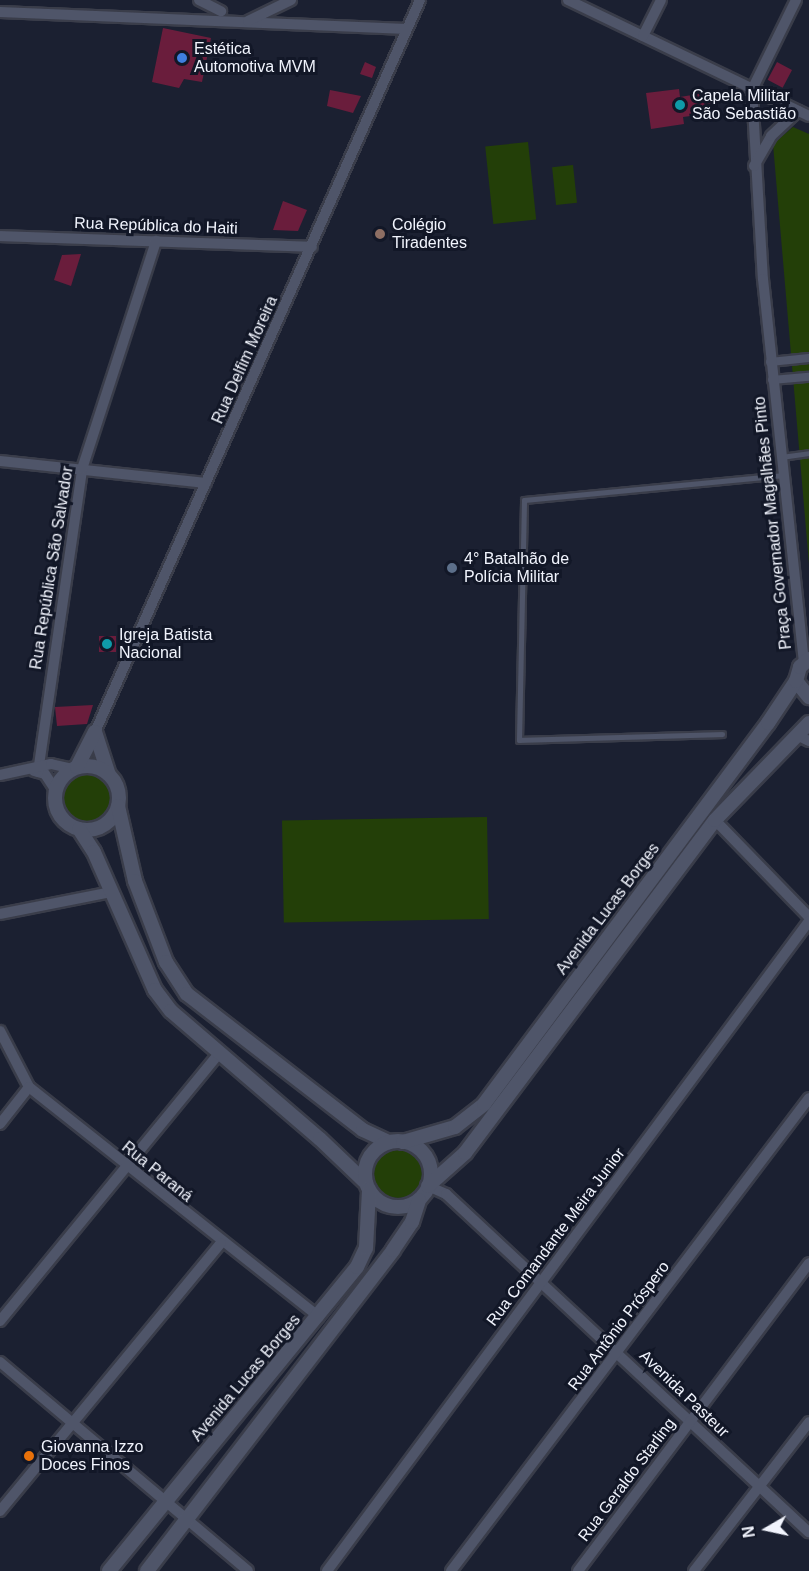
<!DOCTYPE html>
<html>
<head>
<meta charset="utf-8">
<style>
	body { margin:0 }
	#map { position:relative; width:809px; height:1571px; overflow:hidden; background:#1b2031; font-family:Helvetica,sans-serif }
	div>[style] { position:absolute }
	.green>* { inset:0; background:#233f08; transform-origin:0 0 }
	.round { border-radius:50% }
	.building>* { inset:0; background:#6a1d3c; transform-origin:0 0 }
	.roads { filter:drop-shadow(2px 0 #3a3d4a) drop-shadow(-2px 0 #3a3d4a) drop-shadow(0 2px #3a3d4a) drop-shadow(0 -2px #3a3d4a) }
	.service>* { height:5px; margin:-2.5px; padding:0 2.5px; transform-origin:2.5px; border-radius:2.5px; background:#4f5569 }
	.pedestrian>* { height:8px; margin:-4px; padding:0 4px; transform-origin:4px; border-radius:4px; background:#4f5569 }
	.minor>* { height:10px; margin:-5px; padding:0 5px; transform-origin:5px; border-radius:5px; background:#4f5569 }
	.tertiary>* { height:14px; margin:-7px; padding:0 7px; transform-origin:7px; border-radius:7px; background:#4f5569 }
	.tertiary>.ring { margin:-7px; padding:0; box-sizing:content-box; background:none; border:14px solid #4f5569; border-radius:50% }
	.dots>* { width:16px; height:16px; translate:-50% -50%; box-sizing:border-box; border:3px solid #121727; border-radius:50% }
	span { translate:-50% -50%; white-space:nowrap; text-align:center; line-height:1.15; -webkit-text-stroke:6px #121727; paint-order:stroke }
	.poi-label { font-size:16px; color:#f1f4fd }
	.left { translate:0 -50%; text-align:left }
	.street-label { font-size:16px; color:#f1f4fd }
	.north { position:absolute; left:737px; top:1499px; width:60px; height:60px; -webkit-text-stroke:4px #121727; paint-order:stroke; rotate:261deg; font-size:16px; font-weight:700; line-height:24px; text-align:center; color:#f1f4fd }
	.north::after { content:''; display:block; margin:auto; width:21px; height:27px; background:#f1f4fd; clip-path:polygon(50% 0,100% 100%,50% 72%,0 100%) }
</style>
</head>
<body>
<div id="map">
	<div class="green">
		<i style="clip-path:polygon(793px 127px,809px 134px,809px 564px,773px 144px)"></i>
		<i style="left:528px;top:142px;width:78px;height:43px;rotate:84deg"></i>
		<i style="left:573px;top:165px;width:38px;height:21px;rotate:84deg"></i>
		<i class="round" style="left:61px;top:772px;width:52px;height:52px"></i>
		<i style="left:487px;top:817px;width:102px;height:205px;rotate:89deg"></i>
		<i class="round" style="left:374px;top:1150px;width:48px;height:48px"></i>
	</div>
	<div class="building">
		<i style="clip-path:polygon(163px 28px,211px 38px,202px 82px,184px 79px,179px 88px,152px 82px)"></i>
		<i style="clip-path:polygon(365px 62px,376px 67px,372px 78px,360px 74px)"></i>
		<i style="left:777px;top:62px;width:17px;height:20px;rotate:28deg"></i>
		<i style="clip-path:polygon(679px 89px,680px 97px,710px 92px,713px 113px,683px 117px,684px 124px,651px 129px,646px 93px)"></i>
		<i style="clip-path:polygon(330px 90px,361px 96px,353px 113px,327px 106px)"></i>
		<i style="clip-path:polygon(283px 201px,307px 210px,298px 231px,273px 230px)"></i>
		<i style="clip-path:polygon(81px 254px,71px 286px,54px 280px,62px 255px)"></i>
		<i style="left:99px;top:636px;width:17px;height:16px"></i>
		<i style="clip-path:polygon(93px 705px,87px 724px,57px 726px,55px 707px)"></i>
	</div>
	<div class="roads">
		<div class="service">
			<i style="left:781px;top:457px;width:28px;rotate:-8deg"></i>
			<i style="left:722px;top:734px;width:203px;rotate:178.3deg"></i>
			<i style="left:519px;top:740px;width:240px;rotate:-88.8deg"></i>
			<i style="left:524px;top:500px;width:259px;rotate:-5.5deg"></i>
		</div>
		<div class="pedestrian">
			<i style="left:770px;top:362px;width:39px;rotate:-6deg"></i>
			<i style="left:772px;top:380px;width:37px;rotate:-5deg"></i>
		</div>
		<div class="minor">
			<i style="left:199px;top:0;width:25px;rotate:27deg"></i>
			<i style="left:568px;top:0;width:267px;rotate:25.7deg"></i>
			<i style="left:796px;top:0;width:100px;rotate:116.1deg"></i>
			<i style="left:752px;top:90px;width:189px;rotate:86.7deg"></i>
			<i style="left:763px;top:279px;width:386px;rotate:83.9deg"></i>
			<i style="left:0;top:12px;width:407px;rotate:2.4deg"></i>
			<i style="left:248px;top:21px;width:48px;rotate:-26deg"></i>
			<i style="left:643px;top:36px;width:40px;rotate:-63.4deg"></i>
			<i style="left:754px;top:166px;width:34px;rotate:-60deg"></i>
			<i style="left:771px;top:136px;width:37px;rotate:-43deg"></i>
			<i style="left:0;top:236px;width:312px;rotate:2deg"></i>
			<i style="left:0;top:461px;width:207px;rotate:6.1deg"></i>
			<i style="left:95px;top:732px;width:801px;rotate:-66.06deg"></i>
			<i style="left:797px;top:735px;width:13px;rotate:27deg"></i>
			<i style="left:34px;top:771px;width:11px;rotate:15deg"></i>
			<i style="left:45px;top:774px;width:20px;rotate:57deg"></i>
			<i style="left:38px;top:772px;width:306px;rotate:-81.7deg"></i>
			<i style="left:82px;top:469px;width:240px;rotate:-72deg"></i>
			<i style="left:0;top:775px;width:52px;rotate:-12.2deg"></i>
			<i style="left:51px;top:764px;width:23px;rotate:13deg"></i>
			<i style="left:715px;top:820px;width:135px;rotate:45.9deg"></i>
			<i style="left:0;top:914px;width:113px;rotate:-11.2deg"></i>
			<i style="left:0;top:1031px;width:63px;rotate:62.6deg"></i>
			<i style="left:29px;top:1087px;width:370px;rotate:38.4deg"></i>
			<i style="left:0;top:1124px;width:47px;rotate:-51.9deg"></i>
			<i style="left:428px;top:1186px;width:20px;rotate:24deg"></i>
			<i style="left:446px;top:1194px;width:496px;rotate:43deg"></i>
			<i style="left:0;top:1321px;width:346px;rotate:-50.7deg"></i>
			<i style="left:0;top:1362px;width:324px;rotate:40.1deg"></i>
			<i style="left:0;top:1511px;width:347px;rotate:-50.5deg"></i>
			<i style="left:327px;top:1571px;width:809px;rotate:-53.44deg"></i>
			<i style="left:451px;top:1571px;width:593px;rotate:-52.88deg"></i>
			<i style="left:578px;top:1571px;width:385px;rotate:-53.1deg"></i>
			<i style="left:694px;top:1571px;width:188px;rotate:-52.3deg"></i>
		</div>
		<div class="tertiary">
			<i style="left:796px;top:681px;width:21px;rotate:51deg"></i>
			<i style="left:95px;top:732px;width:45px;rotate:72deg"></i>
			<i class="ring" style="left:55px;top:766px;width:50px;height:50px"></i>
			<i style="left:77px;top:767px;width:39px;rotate:-63deg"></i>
			<i style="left:118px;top:806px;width:77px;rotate:77.2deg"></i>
			<i style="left:135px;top:881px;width:87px;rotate:69.1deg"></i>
			<i style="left:166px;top:962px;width:38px;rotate:57deg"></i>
			<i style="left:187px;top:994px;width:222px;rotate:37.7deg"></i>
			<i style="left:363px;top:1130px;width:29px;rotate:25deg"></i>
			<i style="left:79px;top:829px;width:27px;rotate:57deg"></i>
			<i style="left:94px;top:852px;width:151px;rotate:66.2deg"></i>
			<i style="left:155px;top:990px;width:26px;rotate:53deg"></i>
			<i style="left:171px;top:1011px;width:196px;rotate:40.7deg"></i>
			<i style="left:320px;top:1139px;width:64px;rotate:43.7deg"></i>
			<i class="ring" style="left:365px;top:1141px;width:52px;height:52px"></i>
			<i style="left:403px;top:1142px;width:54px;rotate:-16.1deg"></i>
			<i style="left:455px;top:1127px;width:37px;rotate:-38deg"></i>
			<i style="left:484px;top:1104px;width:475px;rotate:-53.3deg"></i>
			<i style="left:768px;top:723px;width:50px;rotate:-56.3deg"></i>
			<i style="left:796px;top:681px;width:15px;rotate:-74deg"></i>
			<i style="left:800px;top:667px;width:12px;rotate:-42deg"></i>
			<i style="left:428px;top:1186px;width:50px;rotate:-41.7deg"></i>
			<i style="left:465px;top:1153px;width:416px;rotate:-53.1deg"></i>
			<i style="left:715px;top:820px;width:135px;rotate:-45.9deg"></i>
			<i style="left:109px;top:1571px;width:392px;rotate:-50.8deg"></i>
			<i style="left:357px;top:1267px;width:21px;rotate:-65deg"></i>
			<i style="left:366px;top:1248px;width:58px;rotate:-87deg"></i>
			<i style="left:147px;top:1571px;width:404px;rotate:-52.5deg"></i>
			<i style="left:393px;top:1250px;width:34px;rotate:-56deg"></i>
			<i style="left:412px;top:1222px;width:23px;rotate:-72deg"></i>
		</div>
	</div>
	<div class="dots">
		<i style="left:182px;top:58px;background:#3f7fe0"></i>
		<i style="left:680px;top:105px;background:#0f9aa8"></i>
		<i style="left:380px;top:234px;background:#8d6e63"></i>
		<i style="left:452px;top:568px;background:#5c6f8a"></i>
		<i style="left:107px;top:644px;background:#0f9aa8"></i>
		<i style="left:29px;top:1456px;background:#e8710a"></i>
	</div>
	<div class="poi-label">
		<span class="left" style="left:194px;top:58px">Estética<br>Automotiva MVM</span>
		<span class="left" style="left:692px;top:105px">Capela Militar<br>São Sebastião</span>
		<span class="left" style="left:392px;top:234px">Colégio<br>Tiradentes</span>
		<span class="left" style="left:464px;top:568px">4° Batalhão de<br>Polícia Militar</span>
		<span class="left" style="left:119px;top:644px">Igreja Batista<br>Nacional</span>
		<span class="left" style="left:41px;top:1456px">Giovanna Izzo<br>Doces Finos</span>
	</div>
	<div class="street-label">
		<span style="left:156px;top:226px;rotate:2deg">Rua República do Haiti</span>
		<span style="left:245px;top:360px;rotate:-66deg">Rua Delfim Moreira</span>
		<span style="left:773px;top:523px;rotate:-96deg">Praça Governador Magalhães Pinto</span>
		<span style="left:52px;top:568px;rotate:-81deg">Rua República São Salvador</span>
		<span style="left:608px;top:909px;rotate:-53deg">Avenida Lucas Borges</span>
		<span style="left:157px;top:1172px;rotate:39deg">Rua Paraná</span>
		<span style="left:556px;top:1237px;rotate:-53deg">Rua Comandante Meira Junior</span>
		<span style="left:619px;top:1326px;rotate:-53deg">Rua Antônio Próspero</span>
		<span style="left:246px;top:1378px;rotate:-50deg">Avenida Lucas Borges</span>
		<span style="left:684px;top:1394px;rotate:44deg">Avenida Pasteur</span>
		<span style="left:627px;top:1480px;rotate:-53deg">Rua Geraldo Starling</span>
	</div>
	<div class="north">N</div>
</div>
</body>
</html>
